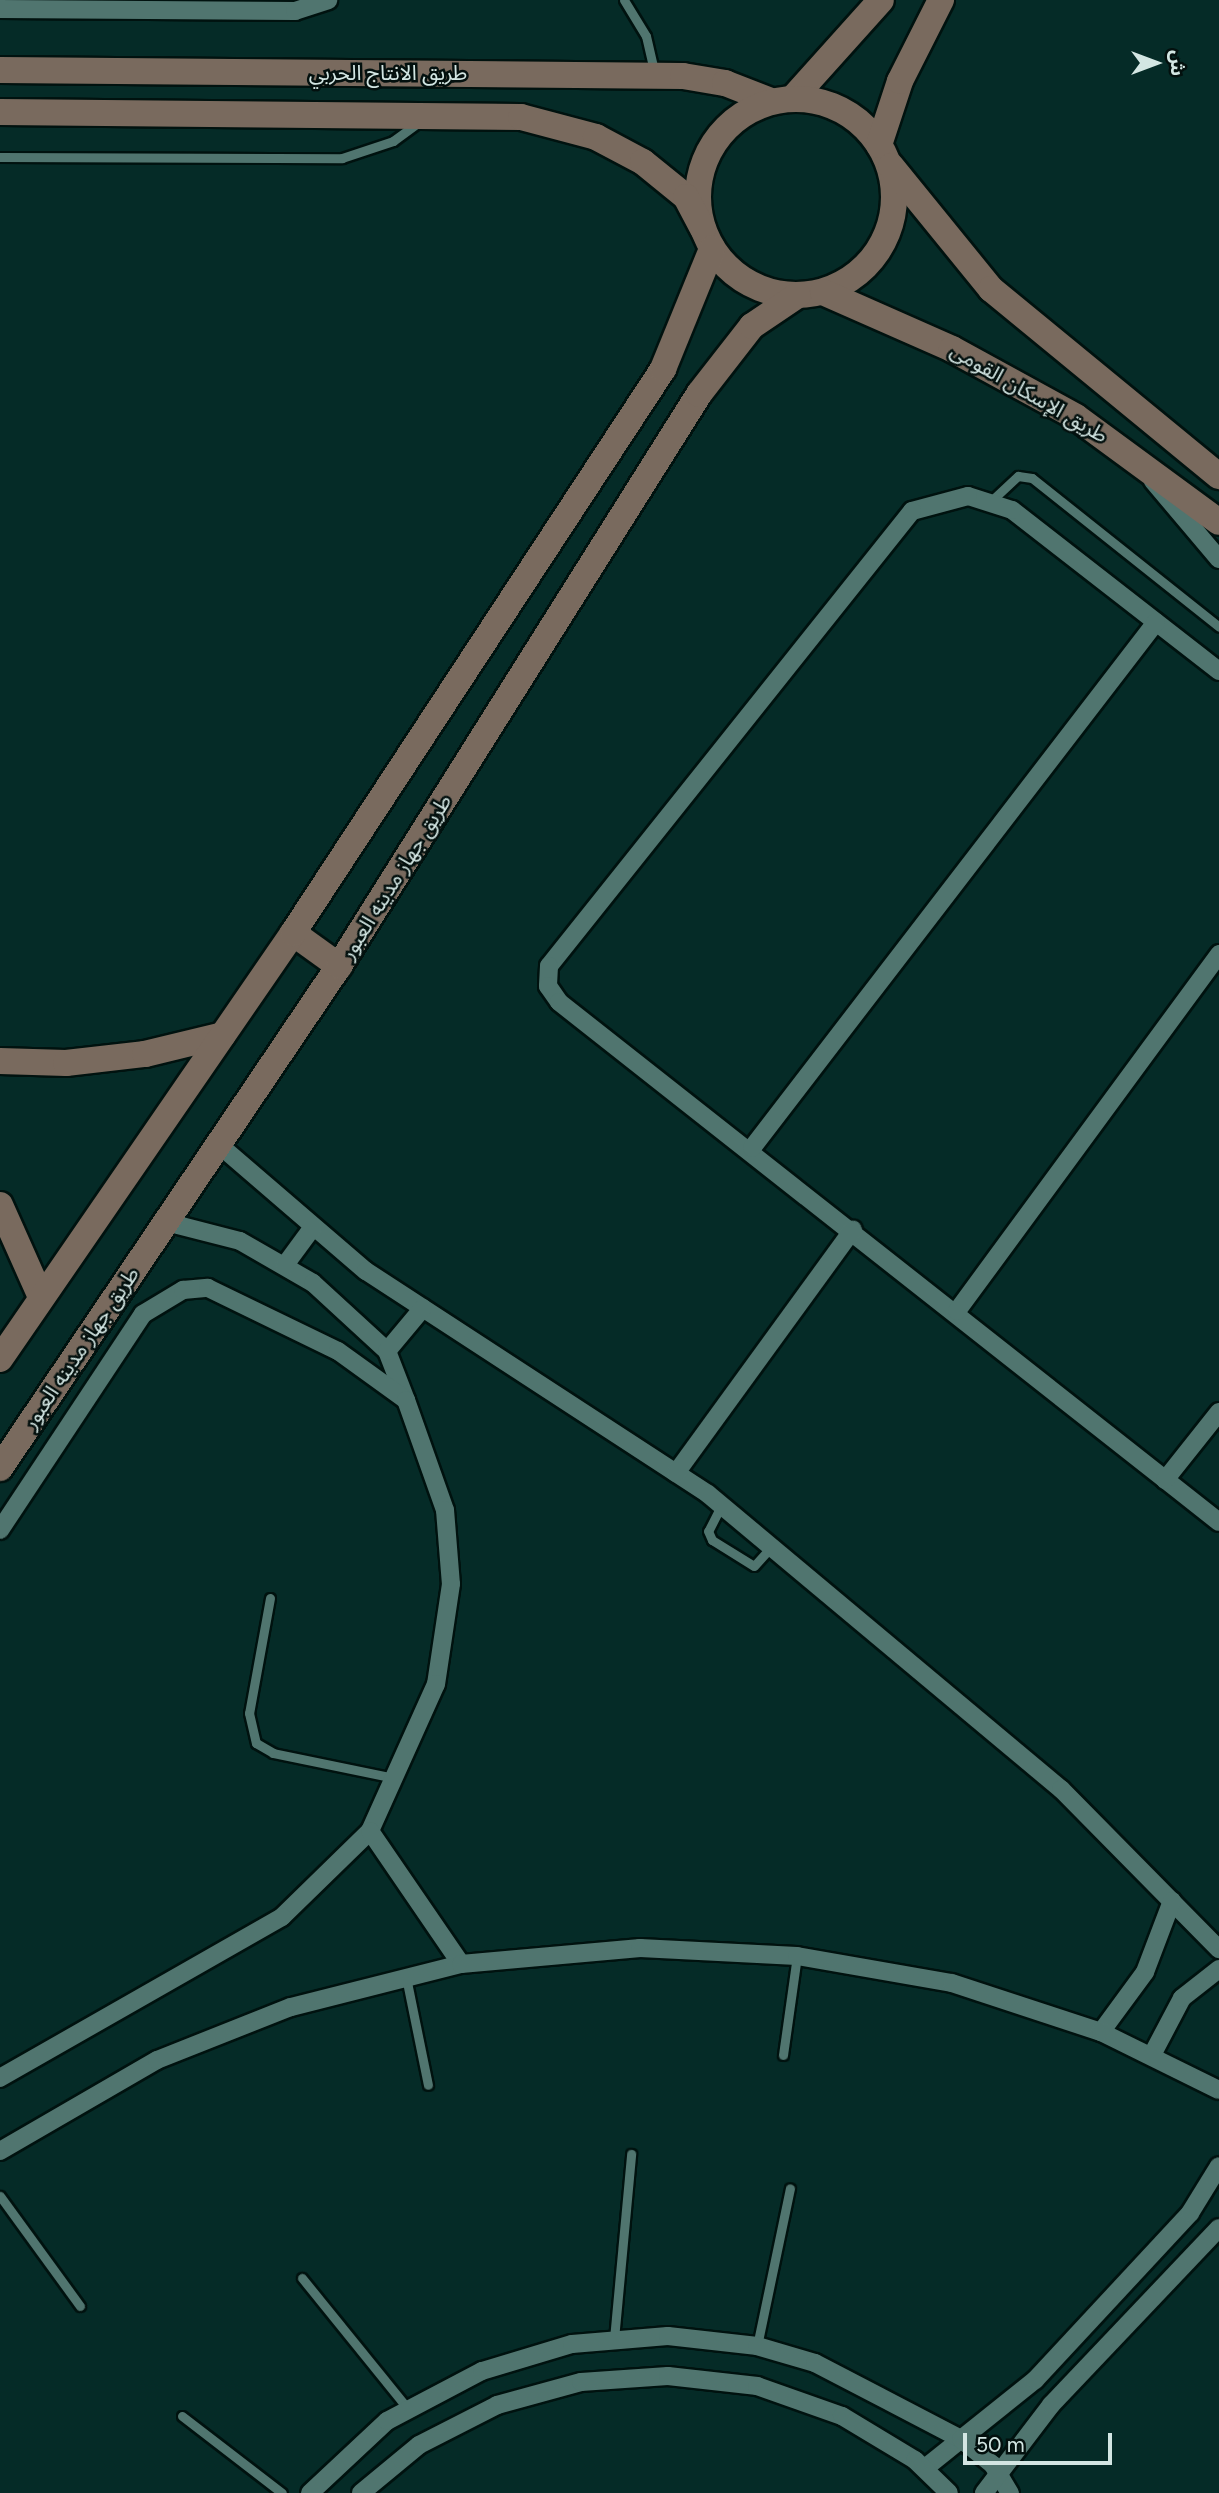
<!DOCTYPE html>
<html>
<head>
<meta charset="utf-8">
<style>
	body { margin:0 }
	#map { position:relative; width:1219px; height:2493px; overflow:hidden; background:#052b27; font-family:Figtree,"Noto Sans Arabic",sans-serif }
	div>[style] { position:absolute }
	.roads { filter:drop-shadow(2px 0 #00120f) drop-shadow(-2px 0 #00120f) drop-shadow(0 2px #00120f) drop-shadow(0 -2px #00120f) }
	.lane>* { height:9px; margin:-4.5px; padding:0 4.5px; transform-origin:4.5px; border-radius:4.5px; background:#50756f }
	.street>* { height:18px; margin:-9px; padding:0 9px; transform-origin:9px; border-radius:9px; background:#50756f }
	.secondary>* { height:26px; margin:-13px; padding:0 13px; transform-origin:13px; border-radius:13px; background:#796a5e }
	.secondary>.ring { margin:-13px; padding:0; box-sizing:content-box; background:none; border:26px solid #796a5e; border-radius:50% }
	span { translate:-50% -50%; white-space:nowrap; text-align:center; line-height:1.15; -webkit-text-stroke:5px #03100e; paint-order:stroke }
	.street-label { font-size:21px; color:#d3e6e3 }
	.north { position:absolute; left:1121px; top:28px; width:70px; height:70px; -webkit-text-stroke:5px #03100e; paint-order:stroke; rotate:90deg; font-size:19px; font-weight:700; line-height:28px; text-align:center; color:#d3e6e3 }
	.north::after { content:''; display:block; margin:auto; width:24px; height:32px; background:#d3e6e3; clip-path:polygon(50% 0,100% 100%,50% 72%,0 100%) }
	.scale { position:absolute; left:963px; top:2433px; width:149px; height:32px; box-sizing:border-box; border:4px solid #d3e6e3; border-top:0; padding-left:9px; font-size:21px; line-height:24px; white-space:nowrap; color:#d3e6e3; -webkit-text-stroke:5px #03100e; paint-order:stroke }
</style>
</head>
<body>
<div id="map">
	<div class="roads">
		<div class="lane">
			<i style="left:624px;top:0;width:42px;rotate:58.6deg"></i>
			<i style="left:646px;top:36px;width:37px;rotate:77deg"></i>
			<i style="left:0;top:157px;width:342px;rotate:0.2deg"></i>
			<i style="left:342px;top:158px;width:54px;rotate:-18.4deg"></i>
			<i style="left:393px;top:141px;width:32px;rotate:-36deg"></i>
			<i style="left:991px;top:501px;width:37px;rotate:-43deg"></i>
			<i style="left:1018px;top:476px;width:14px;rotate:8deg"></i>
			<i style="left:1032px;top:478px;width:239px;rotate:38.5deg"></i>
			<i style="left:721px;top:1506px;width:28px;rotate:117deg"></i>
			<i style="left:708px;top:1531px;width:10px;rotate:66deg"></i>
			<i style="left:712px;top:1540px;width:49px;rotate:31.8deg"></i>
			<i style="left:754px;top:1566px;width:25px;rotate:-48deg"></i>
			<i style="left:270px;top:1598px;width:117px;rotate:100.3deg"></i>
			<i style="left:249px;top:1713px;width:31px;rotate:77deg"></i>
			<i style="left:256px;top:1743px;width:20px;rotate:30deg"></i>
			<i style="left:273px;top:1753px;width:125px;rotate:11.6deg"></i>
			<i style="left:406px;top:1977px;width:110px;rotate:78.5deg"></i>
			<i style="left:783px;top:2055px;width:100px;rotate:-82deg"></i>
			<i style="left:0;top:2196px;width:136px;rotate:54deg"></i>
			<i style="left:302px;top:2278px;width:169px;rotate:51deg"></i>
			<i style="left:614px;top:2339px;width:186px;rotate:-84.7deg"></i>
			<i style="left:757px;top:2346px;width:161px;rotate:-78.2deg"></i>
			<i style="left:182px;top:2416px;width:126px;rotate:37.6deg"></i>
		</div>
		<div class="street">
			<i style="left:0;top:9px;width:295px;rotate:0.4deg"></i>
			<i style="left:295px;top:11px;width:35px;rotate:-18deg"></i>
			<i style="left:1153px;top:481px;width:102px;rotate:49.8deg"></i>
			<i style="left:1219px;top:671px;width:262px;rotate:-142.1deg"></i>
			<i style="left:1012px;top:510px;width:46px;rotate:-162.3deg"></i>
			<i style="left:968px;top:496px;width:58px;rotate:165deg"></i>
			<i style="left:912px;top:511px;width:582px;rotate:128.58deg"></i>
			<i style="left:549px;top:966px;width:20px;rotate:93deg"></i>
			<i style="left:548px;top:986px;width:19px;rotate:55deg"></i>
			<i style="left:559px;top:1002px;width:840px;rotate:38.23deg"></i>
			<i style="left:217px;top:1143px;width:196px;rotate:40.7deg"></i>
			<i style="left:366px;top:1271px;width:408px;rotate:33.1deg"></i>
			<i style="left:708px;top:1494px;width:460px;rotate:39.9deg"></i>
			<i style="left:1061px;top:1789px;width:225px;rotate:45.4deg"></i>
			<i style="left:752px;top:1148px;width:663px;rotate:-52.47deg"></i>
			<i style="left:166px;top:1222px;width:76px;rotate:14.4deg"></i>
			<i style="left:240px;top:1241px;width:84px;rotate:29.9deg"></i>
			<i style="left:313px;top:1283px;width:100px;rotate:42.6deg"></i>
			<i style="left:387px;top:1351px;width:53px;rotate:68.8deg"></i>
			<i style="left:285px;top:1265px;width:47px;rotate:-53.6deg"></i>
			<i style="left:957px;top:1311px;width:443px;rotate:-53.7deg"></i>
			<i style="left:387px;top:1351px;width:56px;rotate:-50.1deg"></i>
			<i style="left:676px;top:1473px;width:301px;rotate:-54deg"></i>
			<i style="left:1165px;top:1480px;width:87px;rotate:-51.5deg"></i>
			<i style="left:0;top:1530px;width:259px;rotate:-56.5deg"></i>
			<i style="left:143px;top:1314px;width:47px;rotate:-31deg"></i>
			<i style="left:183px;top:1290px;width:25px;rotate:-5deg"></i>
			<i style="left:208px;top:1288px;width:144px;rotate:25.9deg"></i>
			<i style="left:338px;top:1351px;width:84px;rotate:35.8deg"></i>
			<i style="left:406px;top:1400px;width:117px;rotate:70.5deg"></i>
			<i style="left:445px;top:1510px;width:74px;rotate:85.4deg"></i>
			<i style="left:451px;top:1584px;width:101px;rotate:98.5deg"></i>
			<i style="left:436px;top:1684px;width:161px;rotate:114.2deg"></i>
			<i style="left:370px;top:1831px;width:123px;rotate:135.7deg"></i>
			<i style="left:282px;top:1917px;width:325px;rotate:150.3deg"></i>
			<i style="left:370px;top:1831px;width:161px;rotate:55.6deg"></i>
			<i style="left:1101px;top:2032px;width:74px;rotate:-53.7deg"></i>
			<i style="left:1145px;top:1972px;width:76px;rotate:-69.2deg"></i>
			<i style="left:1152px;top:2055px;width:64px;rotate:-62.2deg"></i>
			<i style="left:1182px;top:1998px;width:47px;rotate:-38.1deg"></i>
			<i style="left:0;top:2151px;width:181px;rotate:-30.1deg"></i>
			<i style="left:157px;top:2060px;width:144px;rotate:-21.6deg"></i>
			<i style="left:291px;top:2007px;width:175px;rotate:-14.2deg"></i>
			<i style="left:461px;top:1964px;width:180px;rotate:-5.1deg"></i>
			<i style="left:640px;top:1948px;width:157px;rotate:2.9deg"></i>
			<i style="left:797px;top:1956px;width:157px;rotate:9.9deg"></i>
			<i style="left:952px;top:1983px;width:157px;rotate:18.2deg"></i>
			<i style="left:1101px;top:2032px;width:131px;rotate:26.2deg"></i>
			<i style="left:925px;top:2468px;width:141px;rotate:-38.7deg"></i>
			<i style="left:1035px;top:2380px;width:228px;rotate:-47.1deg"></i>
			<i style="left:1190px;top:2213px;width:55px;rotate:-58.3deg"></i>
			<i style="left:310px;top:2493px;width:105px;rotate:-43.1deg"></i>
			<i style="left:387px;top:2421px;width:107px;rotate:-27.8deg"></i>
			<i style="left:482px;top:2371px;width:94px;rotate:-16.7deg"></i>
			<i style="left:572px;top:2344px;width:96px;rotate:-4.8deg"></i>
			<i style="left:668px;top:2336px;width:90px;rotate:6.4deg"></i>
			<i style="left:757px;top:2346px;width:60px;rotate:16.3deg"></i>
			<i style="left:815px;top:2363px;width:165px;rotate:27.5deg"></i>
			<i style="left:961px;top:2439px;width:41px;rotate:39.1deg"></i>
			<i style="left:993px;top:2465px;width:33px;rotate:59deg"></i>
			<i style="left:361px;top:2493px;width:75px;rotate:-39.6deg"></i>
			<i style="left:419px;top:2445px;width:88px;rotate:-27.1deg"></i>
			<i style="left:497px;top:2405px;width:87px;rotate:-15.3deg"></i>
			<i style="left:581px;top:2382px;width:87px;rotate:-3.9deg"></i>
			<i style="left:668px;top:2376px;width:90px;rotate:6.4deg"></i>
			<i style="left:757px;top:2386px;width:90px;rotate:19.4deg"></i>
			<i style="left:842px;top:2416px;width:85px;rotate:31.1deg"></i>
			<i style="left:915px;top:2460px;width:47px;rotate:44.1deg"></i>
			<i style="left:984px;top:2493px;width:111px;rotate:-52.7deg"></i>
			<i style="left:1051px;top:2405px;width:244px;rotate:-46.5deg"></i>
		</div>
		<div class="secondary">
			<i style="left:0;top:70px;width:683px;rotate:0.5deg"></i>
			<i style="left:683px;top:76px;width:43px;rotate:9.5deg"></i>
			<i style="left:725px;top:83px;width:49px;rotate:21.4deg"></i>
			<i style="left:794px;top:97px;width:130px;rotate:-48.1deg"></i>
			<i class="ring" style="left:698px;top:99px;width:170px;height:170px"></i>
			<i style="left:0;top:112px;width:521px;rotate:0.55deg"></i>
			<i style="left:521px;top:117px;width:78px;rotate:14.9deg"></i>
			<i style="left:596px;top:137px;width:53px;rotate:28deg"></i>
			<i style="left:643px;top:162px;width:55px;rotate:39.1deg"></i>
			<i style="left:686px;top:197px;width:36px;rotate:62deg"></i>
			<i style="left:879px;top:145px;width:67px;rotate:-71.8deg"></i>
			<i style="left:900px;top:81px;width:91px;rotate:-63.2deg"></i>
			<i style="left:891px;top:166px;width:159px;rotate:50.9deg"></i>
			<i style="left:991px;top:289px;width:295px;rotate:39.4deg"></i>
			<i style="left:823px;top:292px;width:141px;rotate:23.8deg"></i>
			<i style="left:952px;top:349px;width:141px;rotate:28.7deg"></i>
			<i style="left:1076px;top:417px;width:177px;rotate:36.3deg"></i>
			<i style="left:293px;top:933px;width:57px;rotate:35.7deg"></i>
			<i style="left:0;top:1061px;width:66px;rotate:1.7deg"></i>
			<i style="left:66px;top:1063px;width:80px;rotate:-6.5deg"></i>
			<i style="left:145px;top:1054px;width:80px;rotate:-13.7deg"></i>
			<i style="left:0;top:1205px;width:101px;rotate:66deg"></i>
			<i style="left:0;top:1359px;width:517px;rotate:-55.48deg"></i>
			<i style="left:293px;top:933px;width:675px;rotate:-56.73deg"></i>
			<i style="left:663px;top:369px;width:130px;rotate:-67.8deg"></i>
			<i style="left:0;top:1468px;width:606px;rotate:-55.97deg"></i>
			<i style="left:339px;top:966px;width:676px;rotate:-57.81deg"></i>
			<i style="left:699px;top:394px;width:86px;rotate:-52.1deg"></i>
			<i style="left:752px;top:326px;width:55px;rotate:-34deg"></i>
		</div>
	</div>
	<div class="street-label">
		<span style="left:388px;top:73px">طريق الانتاج الحربي</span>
		<span style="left:1029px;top:393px;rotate:30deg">طريق الإسكان القومى</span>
		<span style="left:396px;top:877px;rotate:-58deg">طريق جهاز مدينه العبور</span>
		<span style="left:81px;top:1348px;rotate:-56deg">طريق جهاز مدينه العبور</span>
	</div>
	<div class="north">ش</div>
	<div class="scale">50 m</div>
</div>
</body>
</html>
